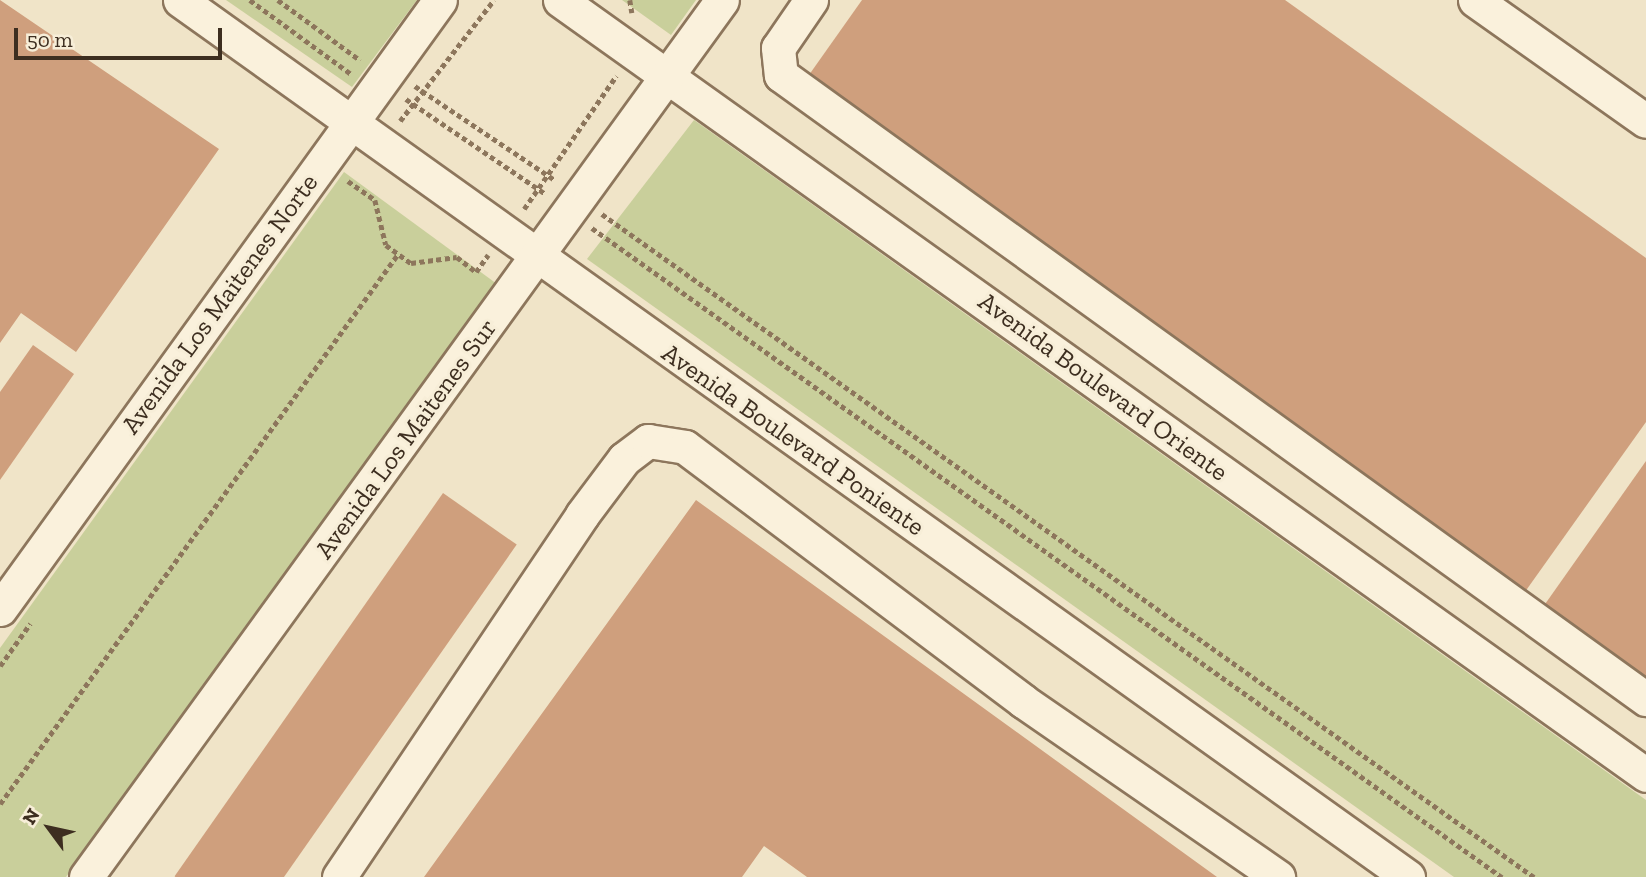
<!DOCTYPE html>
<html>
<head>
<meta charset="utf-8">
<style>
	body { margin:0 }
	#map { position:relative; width:1646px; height:877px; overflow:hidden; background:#f0e4c8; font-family:"Zilla Slab",serif }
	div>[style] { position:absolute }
	.green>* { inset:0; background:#c9cf9b }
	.building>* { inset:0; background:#cf9f7d; transform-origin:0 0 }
	.path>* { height:4.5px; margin-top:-2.25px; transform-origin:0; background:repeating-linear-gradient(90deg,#8d765c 0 5px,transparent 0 8.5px) }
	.roads { filter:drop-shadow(2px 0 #8d765c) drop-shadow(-2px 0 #8d765c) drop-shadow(0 2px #8d765c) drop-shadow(0 -2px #8d765c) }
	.minor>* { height:33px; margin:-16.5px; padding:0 16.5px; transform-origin:16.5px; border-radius:16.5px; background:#faf1dc }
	span { translate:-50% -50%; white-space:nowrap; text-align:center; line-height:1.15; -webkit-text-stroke:6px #f7eed8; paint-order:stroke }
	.street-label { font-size:26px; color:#3d2e20 }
	.north { position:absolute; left:14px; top:793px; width:70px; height:70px; -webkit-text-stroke:5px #f7eed8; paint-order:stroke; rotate:303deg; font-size:19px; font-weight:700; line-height:28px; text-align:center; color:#3d2e20 }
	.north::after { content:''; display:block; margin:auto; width:24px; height:32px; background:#3d2e20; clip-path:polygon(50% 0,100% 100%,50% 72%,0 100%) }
	.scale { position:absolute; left:14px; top:28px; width:208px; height:32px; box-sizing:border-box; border:4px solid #3d2e20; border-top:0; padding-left:9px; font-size:21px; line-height:24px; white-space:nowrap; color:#3d2e20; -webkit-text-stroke:5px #f7eed8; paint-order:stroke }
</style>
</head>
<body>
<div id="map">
	<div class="green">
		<i style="clip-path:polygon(226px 0,417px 0,352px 87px)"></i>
		<i style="clip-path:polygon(622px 0,696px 0,671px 35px)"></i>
		<i style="clip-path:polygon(694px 120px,1646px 800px,1646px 877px,1454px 877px,587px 259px)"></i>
		<i style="clip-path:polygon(344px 172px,497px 284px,66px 877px,0 877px,0 648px)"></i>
	</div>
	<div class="building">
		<i style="clip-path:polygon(0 0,219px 149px,76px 352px,21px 313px,0 343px)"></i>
		<i style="clip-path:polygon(862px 0,1285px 0,1646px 258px,1646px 422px,1522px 596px,804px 82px)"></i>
		<i style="clip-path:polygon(33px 345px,74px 374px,0 480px,0 392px)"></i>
		<i style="clip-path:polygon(1646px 461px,1646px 681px,1543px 607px)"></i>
		<i style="left:443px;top:493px;width:90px;height:468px;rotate:35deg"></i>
		<i style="clip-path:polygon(696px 500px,1217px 877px,807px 877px,764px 846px,742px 877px,424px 877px)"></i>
	</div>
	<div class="path">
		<i style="left:250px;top:0;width:125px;rotate:36.2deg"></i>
		<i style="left:278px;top:0;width:102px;rotate:36.2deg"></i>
		<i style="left:630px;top:0;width:13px;rotate:81deg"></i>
		<i style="left:415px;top:86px;width:169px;rotate:33.9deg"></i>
		<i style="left:406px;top:99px;width:169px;rotate:34.2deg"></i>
		<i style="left:400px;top:121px;width:153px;rotate:-52.2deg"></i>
		<i style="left:348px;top:181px;width:33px;rotate:35deg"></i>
		<i style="left:375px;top:200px;width:46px;rotate:76.3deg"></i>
		<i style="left:386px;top:245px;width:31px;rotate:36deg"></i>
		<i style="left:411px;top:263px;width:46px;rotate:-7.4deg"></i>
		<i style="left:457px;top:257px;width:24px;rotate:38deg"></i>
		<i style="left:476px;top:272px;width:21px;rotate:-55deg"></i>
		<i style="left:524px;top:209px;width:162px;rotate:-55.3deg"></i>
		<i style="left:602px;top:214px;width:1144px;rotate:35.43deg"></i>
		<i style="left:592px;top:228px;width:1118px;rotate:35.5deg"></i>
		<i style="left:0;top:666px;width:52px;rotate:-54.5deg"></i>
		<i style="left:0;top:804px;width:679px;rotate:-54.11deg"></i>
	</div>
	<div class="roads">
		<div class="minor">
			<i style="left:180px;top:0;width:1509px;rotate:35.53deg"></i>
			<i style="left:560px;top:0;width:1334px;rotate:35.51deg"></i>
			<i style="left:811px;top:0;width:58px;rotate:124.5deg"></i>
			<i style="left:778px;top:48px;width:27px;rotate:84deg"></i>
			<i style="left:781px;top:75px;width:1067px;rotate:35.81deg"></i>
			<i style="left:1475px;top:0;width:209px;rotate:35.3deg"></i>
			<i style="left:0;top:609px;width:751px;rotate:-54.15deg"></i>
			<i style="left:86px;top:877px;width:1083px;rotate:-54.05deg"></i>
			<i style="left:339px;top:877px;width:436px;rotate:-56.1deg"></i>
			<i style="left:582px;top:515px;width:70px;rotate:-53.1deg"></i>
			<i style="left:624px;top:459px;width:30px;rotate:-37deg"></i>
			<i style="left:648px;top:441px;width:37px;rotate:9deg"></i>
			<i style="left:685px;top:447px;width:423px;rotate:36.9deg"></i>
			<i style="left:1023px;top:701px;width:310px;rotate:34.6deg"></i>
		</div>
	</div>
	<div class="street-label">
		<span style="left:220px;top:304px;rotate:-54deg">Avenida Los Maitenes Norte</span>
		<span style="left:1103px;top:387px;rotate:36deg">Avenida Boulevard Oriente</span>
		<span style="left:406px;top:439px;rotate:-54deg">Avenida Los Maitenes Sur</span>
		<span style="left:793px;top:440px;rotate:35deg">Avenida Boulevard Poniente</span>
	</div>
	<div class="north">N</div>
	<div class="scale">50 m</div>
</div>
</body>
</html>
